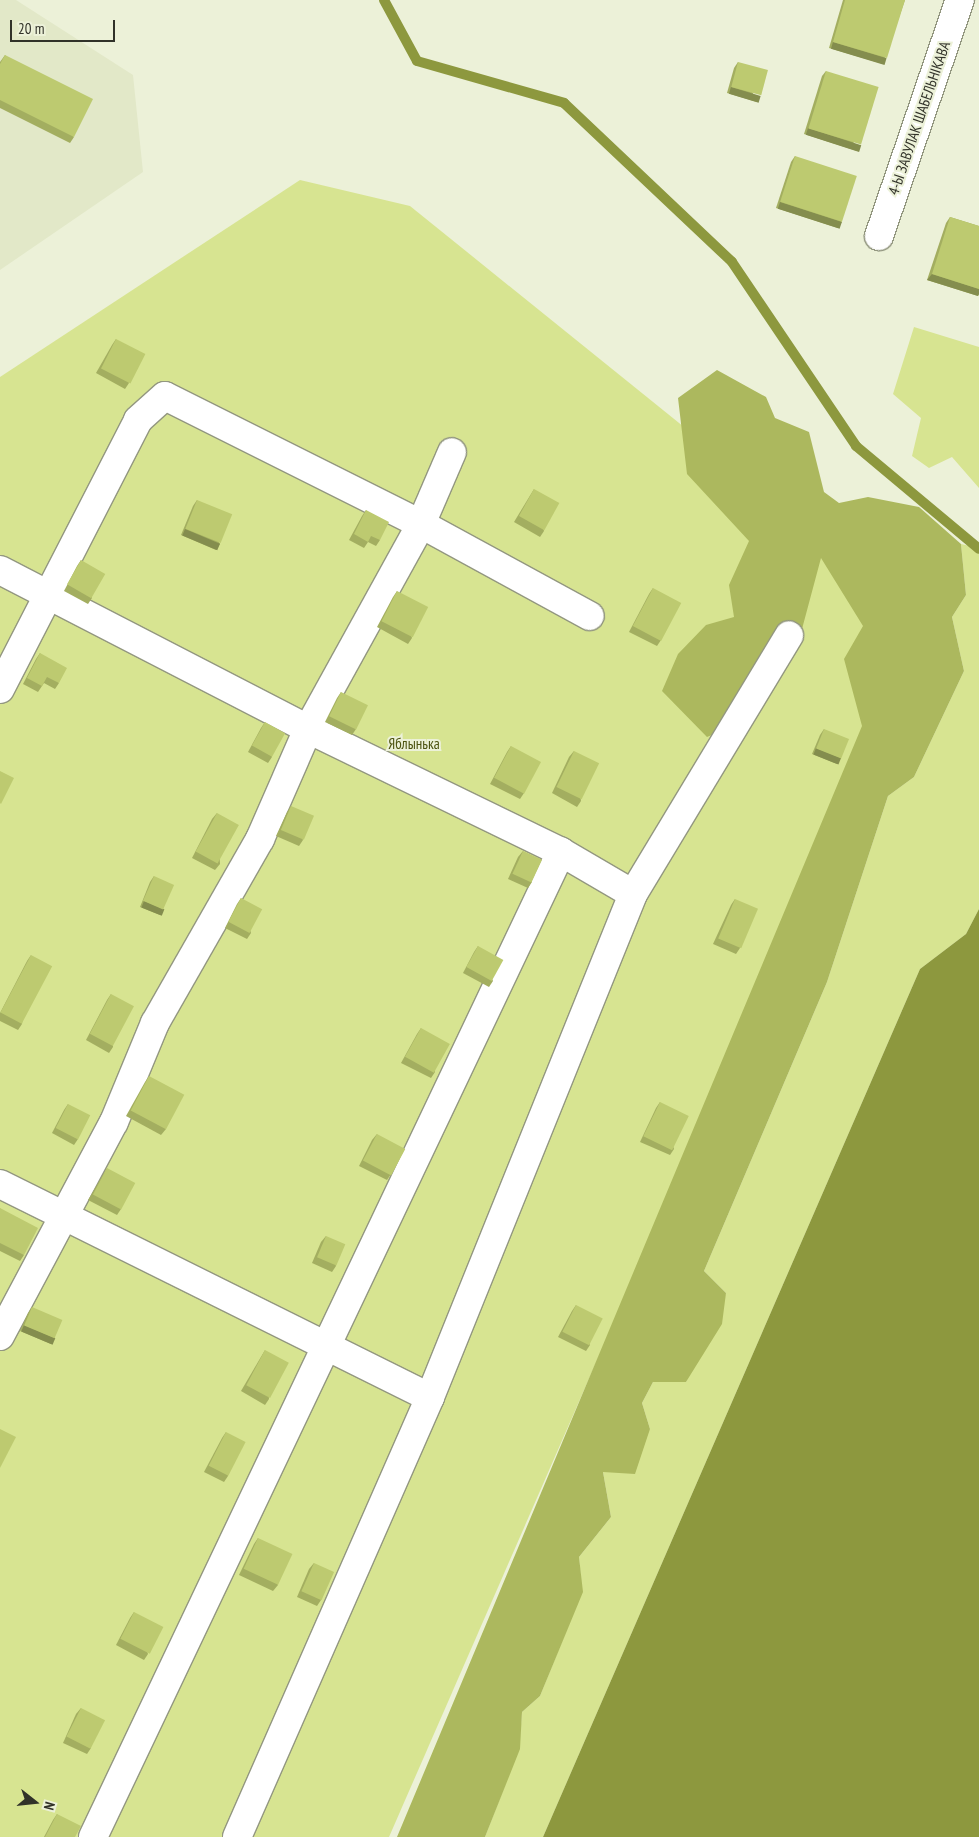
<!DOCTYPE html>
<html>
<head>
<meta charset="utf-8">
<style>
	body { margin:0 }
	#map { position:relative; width:979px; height:1837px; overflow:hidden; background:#ecf1d8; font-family:"PT Sans Narrow",sans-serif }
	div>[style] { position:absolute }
	.built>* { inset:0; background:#e2e8c8 }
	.green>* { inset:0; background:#d7e491 }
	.forest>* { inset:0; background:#acb85e }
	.water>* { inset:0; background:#8d983e }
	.stream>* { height:10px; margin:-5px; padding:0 5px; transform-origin:5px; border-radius:5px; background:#8d983e }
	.roads { filter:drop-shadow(1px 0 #939780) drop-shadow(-1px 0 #939780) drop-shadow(0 1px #939780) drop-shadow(0 -1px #939780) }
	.minor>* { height:28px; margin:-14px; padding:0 14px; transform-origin:14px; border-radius:14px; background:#fff }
	.wall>* { inset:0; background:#a3ae60 }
	.shaded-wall>* { inset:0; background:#848d4e; transform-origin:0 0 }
	.building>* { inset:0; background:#bdca70; transform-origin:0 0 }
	span { translate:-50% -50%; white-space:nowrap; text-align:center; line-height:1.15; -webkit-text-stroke:4px #ecf1d8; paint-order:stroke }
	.street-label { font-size:15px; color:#313229 }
	.park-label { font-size:15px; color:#4c5310 }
	.north { position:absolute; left:10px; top:1777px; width:50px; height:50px; -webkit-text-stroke:4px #ecf1d8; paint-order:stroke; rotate:106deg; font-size:14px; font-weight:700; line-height:20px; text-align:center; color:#313229 }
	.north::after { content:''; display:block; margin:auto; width:18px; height:22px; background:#313229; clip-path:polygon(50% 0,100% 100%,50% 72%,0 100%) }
	.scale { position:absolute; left:10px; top:20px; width:105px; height:22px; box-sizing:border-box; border:2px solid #313229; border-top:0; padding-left:6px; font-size:15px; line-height:18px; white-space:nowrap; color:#313229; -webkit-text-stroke:4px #ecf1d8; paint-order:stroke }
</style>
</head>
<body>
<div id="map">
	<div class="built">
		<i style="clip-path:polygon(0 0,16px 0,133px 75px,143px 172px,0 270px)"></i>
	</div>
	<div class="green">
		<i style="clip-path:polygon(300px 180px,410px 206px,921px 618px,389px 1837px,0 1837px,0 377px)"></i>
		<i style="clip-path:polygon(914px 327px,979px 347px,979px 488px,952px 457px,929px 468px,912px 456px,921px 418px,893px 394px)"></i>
		<i style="clip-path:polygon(961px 544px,979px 548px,979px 909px,966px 934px,920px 969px,543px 1837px,485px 1837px,519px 1749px,522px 1712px,540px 1696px,582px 1592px,579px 1557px,611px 1517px,603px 1472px,650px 1429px,642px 1403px,653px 1382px,686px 1382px,726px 1293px,704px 1271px,827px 982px,888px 796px,914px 777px,964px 671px,952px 617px,966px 595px)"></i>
	</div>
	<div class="forest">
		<i style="clip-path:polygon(717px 370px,766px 397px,775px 418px,809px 432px,824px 492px,839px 503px,868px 497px,919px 507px,961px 544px,966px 595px,952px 617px,964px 671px,914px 777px,888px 796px,827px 982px,704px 1271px,726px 1293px,722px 1324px,686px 1382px,653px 1382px,642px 1403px,650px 1429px,635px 1474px,603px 1472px,611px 1517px,579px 1557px,583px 1592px,540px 1696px,522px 1712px,520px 1749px,485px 1837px,397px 1837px,862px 726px,844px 659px,863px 626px,821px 558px,802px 629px,781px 677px,750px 719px,707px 737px,662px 691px,678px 654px,706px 625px,734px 617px,729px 585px,749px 541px,687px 474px,678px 398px)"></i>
	</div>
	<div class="water">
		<i style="clip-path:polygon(979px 909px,979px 1837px,543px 1837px,920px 969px,966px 934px)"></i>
	</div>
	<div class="stream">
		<i style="left:384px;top:0;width:69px;rotate:61.6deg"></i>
		<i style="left:417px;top:61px;width:153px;rotate:15.9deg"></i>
		<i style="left:564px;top:103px;width:231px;rotate:43.4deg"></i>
		<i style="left:732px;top:262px;width:222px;rotate:56deg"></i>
		<i style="left:856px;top:446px;width:160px;rotate:39.9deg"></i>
	</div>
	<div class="roads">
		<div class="minor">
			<i style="left:879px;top:236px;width:250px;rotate:-71.1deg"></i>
			<i style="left:0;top:570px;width:347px;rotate:27.3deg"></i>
			<i style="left:308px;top:729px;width:281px;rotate:25.9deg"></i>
			<i style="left:561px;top:852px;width:83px;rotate:30.3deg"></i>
			<i style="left:0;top:689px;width:302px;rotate:-62.8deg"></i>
			<i style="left:138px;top:420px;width:36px;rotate:-42deg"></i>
			<i style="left:165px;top:396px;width:286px;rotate:26.6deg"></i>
			<i style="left:421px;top:524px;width:192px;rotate:28.6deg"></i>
			<i style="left:0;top:1184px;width:480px;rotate:26.4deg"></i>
			<i style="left:0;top:1336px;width:242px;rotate:-62deg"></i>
			<i style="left:114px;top:1122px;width:107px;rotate:-67.5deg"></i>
			<i style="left:155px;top:1023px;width:212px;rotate:-60.3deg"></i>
			<i style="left:260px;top:839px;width:120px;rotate:-66.4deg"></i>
			<i style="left:308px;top:729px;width:234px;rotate:-61.1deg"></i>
			<i style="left:421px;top:524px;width:78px;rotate:-66.7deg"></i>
			<i style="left:93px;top:1837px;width:1091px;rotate:-64.59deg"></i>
			<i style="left:237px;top:1837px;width:480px;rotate:-66.3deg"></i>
			<i style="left:430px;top:1397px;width:542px;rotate:-68.02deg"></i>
			<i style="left:633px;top:894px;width:302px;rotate:-58.9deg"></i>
		</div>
	</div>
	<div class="wall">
		<i style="clip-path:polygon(843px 0,905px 0,883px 64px,829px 48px)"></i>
		<i style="clip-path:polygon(5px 55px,74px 137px,70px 143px,0 108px,0 62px)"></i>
		<i style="clip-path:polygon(738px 62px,757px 102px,727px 93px,734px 68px)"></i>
		<i style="clip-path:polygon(826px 71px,857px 151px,804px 134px,822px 76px)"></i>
		<i style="clip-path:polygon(795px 156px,842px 222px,838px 228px,776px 208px,791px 162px)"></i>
		<i style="clip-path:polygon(950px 217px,979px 226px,979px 294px,978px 296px,927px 280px,946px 223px)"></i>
		<i style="clip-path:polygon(116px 339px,129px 383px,125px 389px,96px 373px,112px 345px)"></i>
		<i style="clip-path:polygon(534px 489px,544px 531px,540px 537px,514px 522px)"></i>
		<i style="clip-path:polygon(197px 500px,220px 544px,216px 550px,181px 535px,193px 506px)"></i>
		<i style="clip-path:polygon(366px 510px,380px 540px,376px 546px,368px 542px,364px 548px,349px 540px,362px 516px)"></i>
		<i style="clip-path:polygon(81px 560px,92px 598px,88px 604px,64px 591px,77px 566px)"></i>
		<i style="clip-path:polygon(653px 588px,661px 640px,657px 646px,629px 632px,649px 594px)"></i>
		<i style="clip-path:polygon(397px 591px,412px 638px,408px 644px,377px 627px,393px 597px)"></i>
		<i style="clip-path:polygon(40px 653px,59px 683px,55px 689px,44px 683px,38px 692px,23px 684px,36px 659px)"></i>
		<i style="clip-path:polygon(341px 692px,356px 729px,352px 735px,325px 722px,337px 698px)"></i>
		<i style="clip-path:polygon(265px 722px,272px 757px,268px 763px,248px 752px,261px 728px)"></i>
		<i style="clip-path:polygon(824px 729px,841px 758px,837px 764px,812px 754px,820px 735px)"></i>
		<i style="clip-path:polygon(511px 746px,524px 793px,520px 799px,490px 784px,507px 752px)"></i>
		<i style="clip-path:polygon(574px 751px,581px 801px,577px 807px,552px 793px,569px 757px)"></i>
		<i style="clip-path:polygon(291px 806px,303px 840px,299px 846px,276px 836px,287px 812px)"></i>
		<i style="clip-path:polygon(217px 813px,220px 864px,215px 870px,192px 858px,212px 819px)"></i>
		<i style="clip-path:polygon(523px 851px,532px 882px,528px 888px,508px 879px,518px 857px)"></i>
		<i style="clip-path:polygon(154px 876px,160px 915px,140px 907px,150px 882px)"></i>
		<i style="clip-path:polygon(241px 898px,251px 933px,247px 939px,225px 928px,237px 904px)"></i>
		<i style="clip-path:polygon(735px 899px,740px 948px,736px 954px,713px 944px,731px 905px)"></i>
		<i style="clip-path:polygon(478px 946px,493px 981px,489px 987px,463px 973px,474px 952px)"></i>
		<i style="clip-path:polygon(31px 955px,22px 1024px,18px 1030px,0 1021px,0 1013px,27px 961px)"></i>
		<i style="clip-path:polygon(111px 994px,113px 1047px,109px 1053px,86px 1040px,107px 1000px)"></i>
		<i style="clip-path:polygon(421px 1028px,435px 1072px,431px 1078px,401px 1063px,417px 1034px)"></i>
		<i style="clip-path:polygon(149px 1076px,166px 1129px,161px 1135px,126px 1116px,145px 1082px)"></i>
		<i style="clip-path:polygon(660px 1102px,674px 1149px,670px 1155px,640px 1142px,656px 1108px)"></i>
		<i style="clip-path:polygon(68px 1104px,78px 1139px,74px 1145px,52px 1133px,64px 1110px)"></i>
		<i style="clip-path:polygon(377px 1134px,391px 1174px,387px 1180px,359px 1166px,372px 1140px)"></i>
		<i style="clip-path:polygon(107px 1168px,121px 1209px,117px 1215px,88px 1200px)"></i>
		<i style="clip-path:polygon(0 1208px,24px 1255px,20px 1261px,0 1251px)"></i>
		<i style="clip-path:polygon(326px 1236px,336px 1266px,332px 1272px,312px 1263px,321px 1242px)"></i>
		<i style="clip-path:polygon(576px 1305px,590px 1345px,586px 1351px,558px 1337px,572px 1311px)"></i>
		<i style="clip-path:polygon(32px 1307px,55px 1338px,51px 1344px,20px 1331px,28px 1313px)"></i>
		<i style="clip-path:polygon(265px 1350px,269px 1399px,265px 1405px,241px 1391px)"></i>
		<i style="clip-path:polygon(226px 1432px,228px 1476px,224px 1482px,204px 1472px,222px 1438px)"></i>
		<i style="clip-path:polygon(258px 1538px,278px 1585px,273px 1591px,239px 1575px,254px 1544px)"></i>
		<i style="clip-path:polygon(314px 1563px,321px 1600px,317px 1606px,297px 1597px,309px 1569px)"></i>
		<i style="clip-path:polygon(134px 1612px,148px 1654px,144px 1660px,116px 1645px,130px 1618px)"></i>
		<i style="clip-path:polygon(81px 1708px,91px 1748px,87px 1754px,63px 1743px,76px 1714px)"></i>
		<i style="clip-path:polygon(57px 1814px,75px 1837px,44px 1837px,53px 1820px)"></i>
	</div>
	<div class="shaded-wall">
		<i style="left:833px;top:42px;width:56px;height:7px;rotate:17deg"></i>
		<i style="left:731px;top:87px;width:31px;height:7px;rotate:17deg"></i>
		<i style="left:808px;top:128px;width:56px;height:7px;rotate:18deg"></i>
		<i style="left:780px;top:202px;width:65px;height:7px;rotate:18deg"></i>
		<i style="clip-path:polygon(932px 274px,979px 289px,979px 294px,978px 296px,927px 280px)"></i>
		<i style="left:185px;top:529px;width:38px;height:7px;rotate:23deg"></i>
		<i style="left:816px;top:748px;width:27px;height:7px;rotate:22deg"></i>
		<i style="left:144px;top:901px;width:22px;height:7px;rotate:22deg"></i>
		<i style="left:24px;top:1325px;width:34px;height:7px;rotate:23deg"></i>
	</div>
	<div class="building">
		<i style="clip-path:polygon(845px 0,905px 0,887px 58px,833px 42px)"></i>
		<i style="clip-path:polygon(5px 55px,93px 99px,74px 137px,0 100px,0 64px)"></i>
		<i style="left:738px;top:62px;width:31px;height:26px;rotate:15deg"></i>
		<i style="left:826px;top:71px;width:55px;height:60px;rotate:17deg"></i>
		<i style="left:795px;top:156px;width:65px;height:48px;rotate:18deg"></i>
		<i style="clip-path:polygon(950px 217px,979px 226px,979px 289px,932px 274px)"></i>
		<i style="left:116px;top:339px;width:33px;height:33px;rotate:27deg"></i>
		<i style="left:534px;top:489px;width:29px;height:31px;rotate:29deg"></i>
		<i style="left:197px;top:500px;width:38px;height:31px;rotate:22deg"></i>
		<i style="clip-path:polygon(366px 510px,389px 522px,380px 540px,371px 536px,368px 542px,354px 534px)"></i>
		<i style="left:81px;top:560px;width:28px;height:28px;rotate:30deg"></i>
		<i style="left:653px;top:588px;width:32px;height:43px;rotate:28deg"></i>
		<i style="left:397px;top:591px;width:35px;height:34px;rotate:27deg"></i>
		<i style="clip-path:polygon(40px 653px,67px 668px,59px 683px,47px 677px,42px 686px,27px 678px)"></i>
		<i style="left:341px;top:692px;width:30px;height:27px;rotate:26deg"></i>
		<i style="left:265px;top:722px;width:23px;height:27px;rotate:29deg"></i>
		<i style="left:824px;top:729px;width:27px;height:21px;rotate:22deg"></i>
		<i style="left:511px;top:746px;width:34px;height:36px;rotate:28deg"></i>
		<i style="left:574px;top:751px;width:28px;height:40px;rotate:26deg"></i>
		<i style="clip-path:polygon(0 771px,14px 778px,1px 804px,0 803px)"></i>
		<i style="left:291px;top:806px;width:25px;height:26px;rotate:23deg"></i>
		<i style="left:217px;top:813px;width:25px;height:44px;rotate:29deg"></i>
		<i style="left:523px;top:851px;width:21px;height:25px;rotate:25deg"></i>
		<i style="left:154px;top:876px;width:22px;height:27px;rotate:24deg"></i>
		<i style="left:241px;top:898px;width:24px;height:27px;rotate:28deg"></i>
		<i style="left:735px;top:899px;width:25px;height:43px;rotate:23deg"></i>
		<i style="left:478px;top:946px;width:29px;height:24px;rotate:29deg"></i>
		<i style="left:31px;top:955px;width:24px;height:65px;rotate:28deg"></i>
		<i style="left:111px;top:994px;width:26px;height:45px;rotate:28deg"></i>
		<i style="left:421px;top:1028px;width:33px;height:33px;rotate:29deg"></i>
		<i style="left:149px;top:1076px;width:40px;height:39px;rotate:28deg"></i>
		<i style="left:660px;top:1102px;width:32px;height:38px;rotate:26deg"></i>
		<i style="left:68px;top:1104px;width:25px;height:27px;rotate:27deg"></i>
		<i style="left:377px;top:1134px;width:32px;height:30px;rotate:28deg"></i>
		<i style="left:107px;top:1168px;width:32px;height:30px;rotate:28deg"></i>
		<i style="clip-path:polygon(0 1208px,38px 1228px,24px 1255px,0 1243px)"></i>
		<i style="left:326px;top:1236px;width:21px;height:23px;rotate:23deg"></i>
		<i style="left:576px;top:1305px;width:30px;height:30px;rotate:27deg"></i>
		<i style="left:32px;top:1307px;width:33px;height:20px;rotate:23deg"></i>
		<i style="left:265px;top:1350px;width:27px;height:40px;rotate:28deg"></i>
		<i style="clip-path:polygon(0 1429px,16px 1437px,0 1468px)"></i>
		<i style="left:226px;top:1432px;width:22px;height:38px;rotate:27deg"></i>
		<i style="left:258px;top:1538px;width:38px;height:34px;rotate:25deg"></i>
		<i style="left:314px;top:1563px;width:22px;height:31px;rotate:24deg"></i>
		<i style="left:134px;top:1612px;width:33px;height:30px;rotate:27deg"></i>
		<i style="left:81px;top:1708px;width:27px;height:32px;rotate:27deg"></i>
		<i style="clip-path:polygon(57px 1814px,81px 1826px,75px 1837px,45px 1837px)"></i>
	</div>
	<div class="street-label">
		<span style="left:919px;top:118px;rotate:-71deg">4-Ы ЗАВУЛАК ШАБЕЛЬНІКАВА</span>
	</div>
	<div class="park-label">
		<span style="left:414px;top:744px">Яблынька</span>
	</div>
	<div class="north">N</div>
	<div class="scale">20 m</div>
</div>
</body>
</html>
